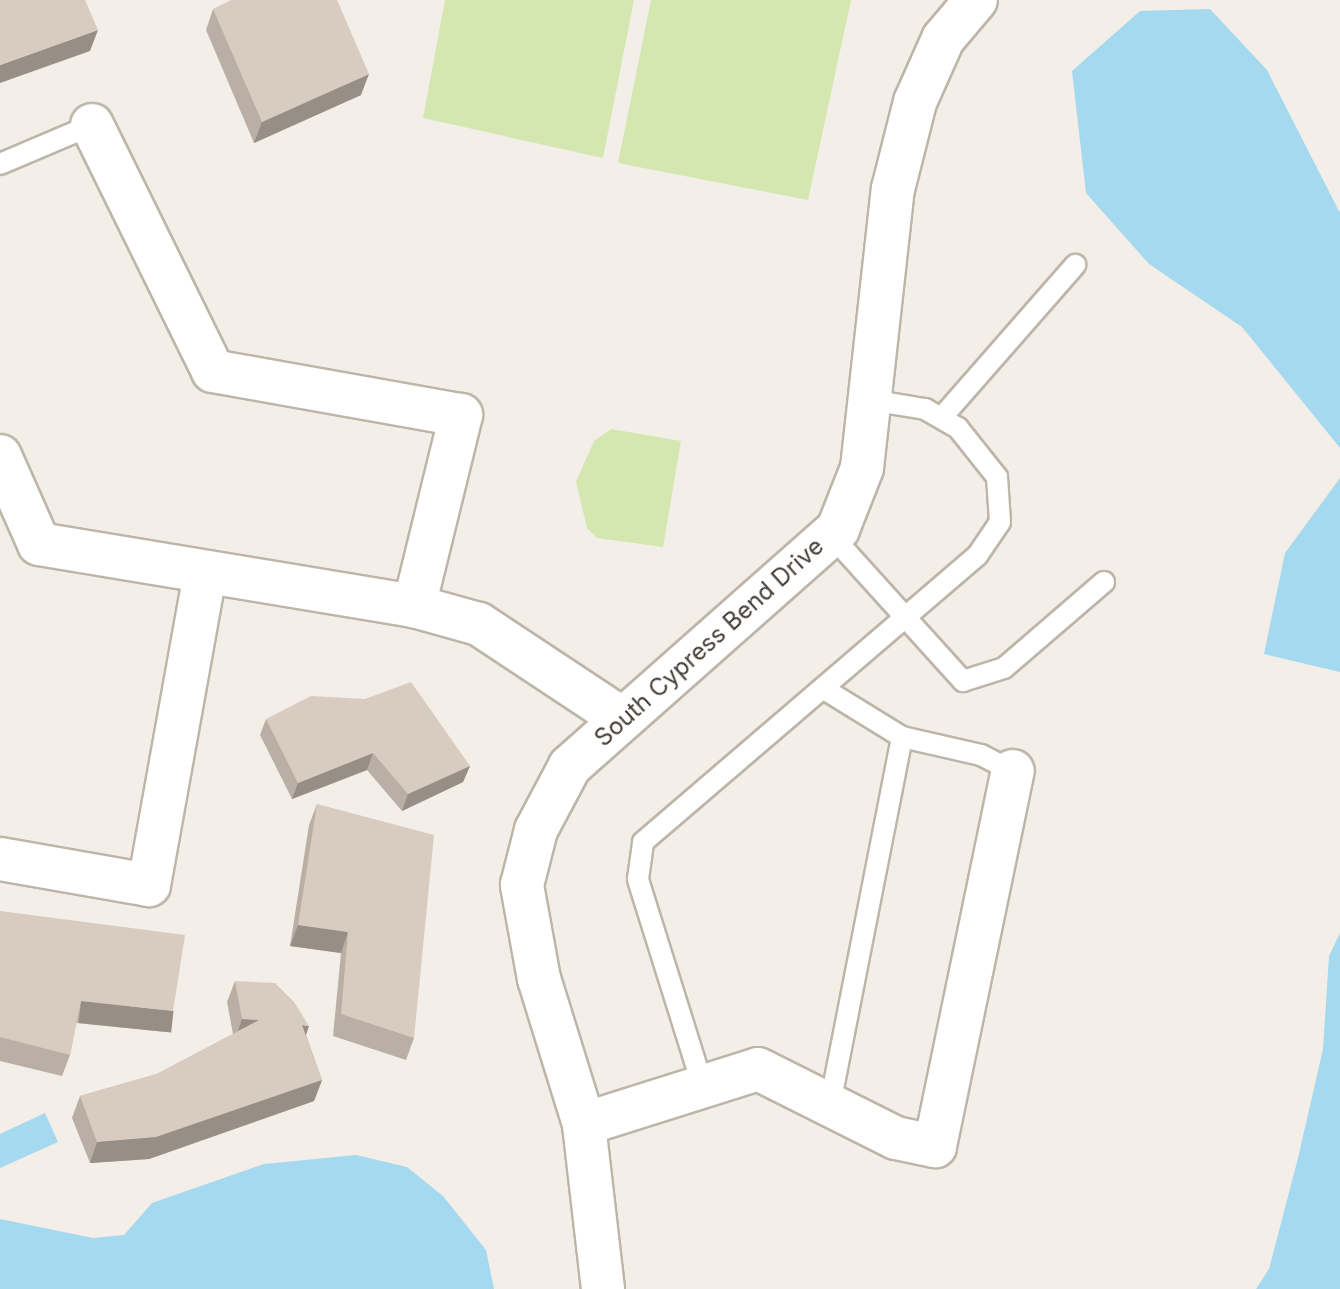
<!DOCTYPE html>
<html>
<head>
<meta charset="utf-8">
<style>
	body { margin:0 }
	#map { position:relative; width:1340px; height:1289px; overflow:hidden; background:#f3eee7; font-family:Inter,sans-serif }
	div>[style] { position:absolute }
	.green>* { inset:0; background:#d4e7b0 }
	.water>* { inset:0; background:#a4d9ef }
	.roads { filter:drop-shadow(2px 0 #beb5a9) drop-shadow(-2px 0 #beb5a9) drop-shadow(0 2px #beb5a9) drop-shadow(0 -2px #beb5a9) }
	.service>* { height:20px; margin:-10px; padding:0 10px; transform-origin:10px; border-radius:10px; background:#fff }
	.minor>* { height:42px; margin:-21px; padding:0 21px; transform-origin:21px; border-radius:21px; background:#fff }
	.wall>* { inset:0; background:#baafa4 }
	.shaded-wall>* { inset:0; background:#978e86; transform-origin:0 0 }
	.building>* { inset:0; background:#d8cbbf }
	span { translate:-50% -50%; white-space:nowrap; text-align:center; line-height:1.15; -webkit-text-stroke:6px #fff; paint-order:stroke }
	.street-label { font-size:24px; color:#463e36 }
</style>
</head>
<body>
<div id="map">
	<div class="green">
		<i style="clip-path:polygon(445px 0,634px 0,603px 158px,423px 118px)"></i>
		<i style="clip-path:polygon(651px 0,851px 0,808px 200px,618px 163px)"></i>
		<i style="clip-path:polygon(611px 429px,681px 441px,663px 547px,597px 538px,587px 528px,576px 482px,594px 441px)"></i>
	</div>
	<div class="water">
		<i style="clip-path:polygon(1210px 9px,1267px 70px,1340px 213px,1340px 448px,1242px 327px,1149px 264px,1086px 193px,1072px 71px,1140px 11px)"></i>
		<i style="clip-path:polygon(1340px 478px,1340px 672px,1264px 654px,1285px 553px)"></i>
		<i style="clip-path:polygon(1340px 933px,1340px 1289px,1256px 1289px,1269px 1269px,1298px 1158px,1323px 1049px,1329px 956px)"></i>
		<i style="clip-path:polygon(45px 1113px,58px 1142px,0 1168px,0 1134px)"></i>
		<i style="clip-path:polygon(356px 1155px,407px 1167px,443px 1196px,486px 1250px,494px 1289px,0 1289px,0 1219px,93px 1238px,124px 1235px,152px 1203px,264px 1164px)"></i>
	</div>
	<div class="roads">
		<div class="service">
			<i style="left:0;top:164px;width:100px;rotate:-23deg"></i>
			<i style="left:943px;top:416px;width:201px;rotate:-48.8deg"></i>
			<i style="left:831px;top:535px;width:197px;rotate:47.9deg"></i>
			<i style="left:963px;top:681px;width:43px;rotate:-17.6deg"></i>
			<i style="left:1004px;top:668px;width:132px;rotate:-40.7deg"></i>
			<i style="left:824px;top:689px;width:92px;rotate:31.6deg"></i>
			<i style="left:902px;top:737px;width:81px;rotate:12.8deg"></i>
			<i style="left:981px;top:755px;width:36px;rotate:27deg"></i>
			<i style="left:703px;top:1087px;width:218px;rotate:-107.4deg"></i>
			<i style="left:638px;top:879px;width:37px;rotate:-82deg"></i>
			<i style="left:643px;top:842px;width:440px;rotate:-40.6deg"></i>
			<i style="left:977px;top:556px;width:41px;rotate:-55.9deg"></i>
			<i style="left:1000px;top:522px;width:45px;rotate:-93.8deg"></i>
			<i style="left:997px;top:477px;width:63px;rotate:-128.5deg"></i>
			<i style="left:958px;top:428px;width:38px;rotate:-150deg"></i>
			<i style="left:925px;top:409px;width:56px;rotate:-170.7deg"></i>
			<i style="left:831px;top:1099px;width:369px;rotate:-78.9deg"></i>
		</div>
		<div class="minor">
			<i style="left:92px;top:125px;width:274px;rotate:63.8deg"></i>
			<i style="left:213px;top:371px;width:252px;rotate:10.1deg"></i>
			<i style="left:461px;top:415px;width:197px;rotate:103.8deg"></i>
			<i style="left:0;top:456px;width:96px;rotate:66.1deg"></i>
			<i style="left:39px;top:544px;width:380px;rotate:9.4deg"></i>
			<i style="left:414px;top:606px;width:67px;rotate:15.5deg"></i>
			<i style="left:479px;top:624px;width:170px;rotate:33.5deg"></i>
			<i style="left:0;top:859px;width:151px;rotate:9.9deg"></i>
			<i style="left:149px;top:885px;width:315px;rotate:-79.8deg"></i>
			<i style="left:584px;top:1124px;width:182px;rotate:-17.5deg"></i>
			<i style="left:758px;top:1069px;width:154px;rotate:26.6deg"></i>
			<i style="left:896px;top:1138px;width:40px;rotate:12deg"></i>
			<i style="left:935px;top:1146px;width:383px;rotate:-78.3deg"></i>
			<i style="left:603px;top:1289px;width:166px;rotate:-96.6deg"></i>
			<i style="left:584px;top:1124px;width:152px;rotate:-107.2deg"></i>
			<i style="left:539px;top:979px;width:96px;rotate:-100.3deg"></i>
			<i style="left:522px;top:885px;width:57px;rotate:-75.7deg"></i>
			<i style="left:536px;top:830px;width:72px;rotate:-62deg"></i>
			<i style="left:570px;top:766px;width:358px;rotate:-41.5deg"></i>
			<i style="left:838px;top:529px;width:66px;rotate:-68.5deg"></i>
			<i style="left:862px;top:468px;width:281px;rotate:-83.7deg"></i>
			<i style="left:893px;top:189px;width:90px;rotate:-75.8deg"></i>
			<i style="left:915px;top:102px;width:69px;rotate:-66deg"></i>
			<i style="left:943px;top:39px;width:51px;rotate:-49.8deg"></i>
		</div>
	</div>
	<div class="wall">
		<i style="clip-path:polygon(213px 9px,361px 95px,254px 143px,206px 30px)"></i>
		<i style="clip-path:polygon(266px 719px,470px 766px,463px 782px,402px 811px,367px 770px,292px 799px,260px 735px)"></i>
		<i style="clip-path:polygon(317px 804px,414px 1038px,406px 1060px,333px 1036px,341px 953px,290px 946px,309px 825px)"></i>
		<i style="clip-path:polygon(0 911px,166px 1032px,76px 1023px,70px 1055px,62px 1076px,0 1061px)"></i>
		<i style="clip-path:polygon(235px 981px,306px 1035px,322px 1080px,314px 1101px,149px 1159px,90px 1163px,72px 1118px,80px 1096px,157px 1074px,233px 1034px,227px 1002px)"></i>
	</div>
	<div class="shaded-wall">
		<i style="clip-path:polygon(98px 30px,90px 51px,0 83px,0 65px)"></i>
		<i style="clip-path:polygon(369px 74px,361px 95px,254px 143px,262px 122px)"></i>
		<i style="clip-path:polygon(373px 753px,367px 770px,292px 799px,298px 783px)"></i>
		<i style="clip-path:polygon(470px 766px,463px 782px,402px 811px,408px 794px)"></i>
		<i style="clip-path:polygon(298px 925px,348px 932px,341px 953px,290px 946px)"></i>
		<i style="left:81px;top:1001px;width:93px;height:22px;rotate:6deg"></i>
		<i style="clip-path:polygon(242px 1019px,259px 1020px,235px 1040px)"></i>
		<i style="clip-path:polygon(302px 1025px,309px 1026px,302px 1047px)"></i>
		<i style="clip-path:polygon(322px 1080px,314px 1101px,149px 1159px,90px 1163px,97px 1142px)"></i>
	</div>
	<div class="building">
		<i style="clip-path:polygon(0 0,85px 0,98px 30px,0 65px)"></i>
		<i style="clip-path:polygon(231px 0,337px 0,369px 74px,262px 122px,213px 9px)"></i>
		<i style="clip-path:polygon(411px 682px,470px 766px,408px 794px,373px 753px,298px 783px,266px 719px,311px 696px,365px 699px)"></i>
		<i style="clip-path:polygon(317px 804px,434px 835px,414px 1038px,341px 1014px,348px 932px,298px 925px)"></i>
		<i style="clip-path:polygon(0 911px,185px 935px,173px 1011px,81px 1001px,70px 1055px,0 1037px)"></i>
		<i style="clip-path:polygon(235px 981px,275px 983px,294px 1002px,309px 1026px,302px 1025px,322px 1080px,156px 1137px,97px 1142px,80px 1096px,157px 1074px,259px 1020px,242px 1019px)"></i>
	</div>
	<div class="street-label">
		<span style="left:709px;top:642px;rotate:-42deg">South Cypress Bend Drive</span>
	</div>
</div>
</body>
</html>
